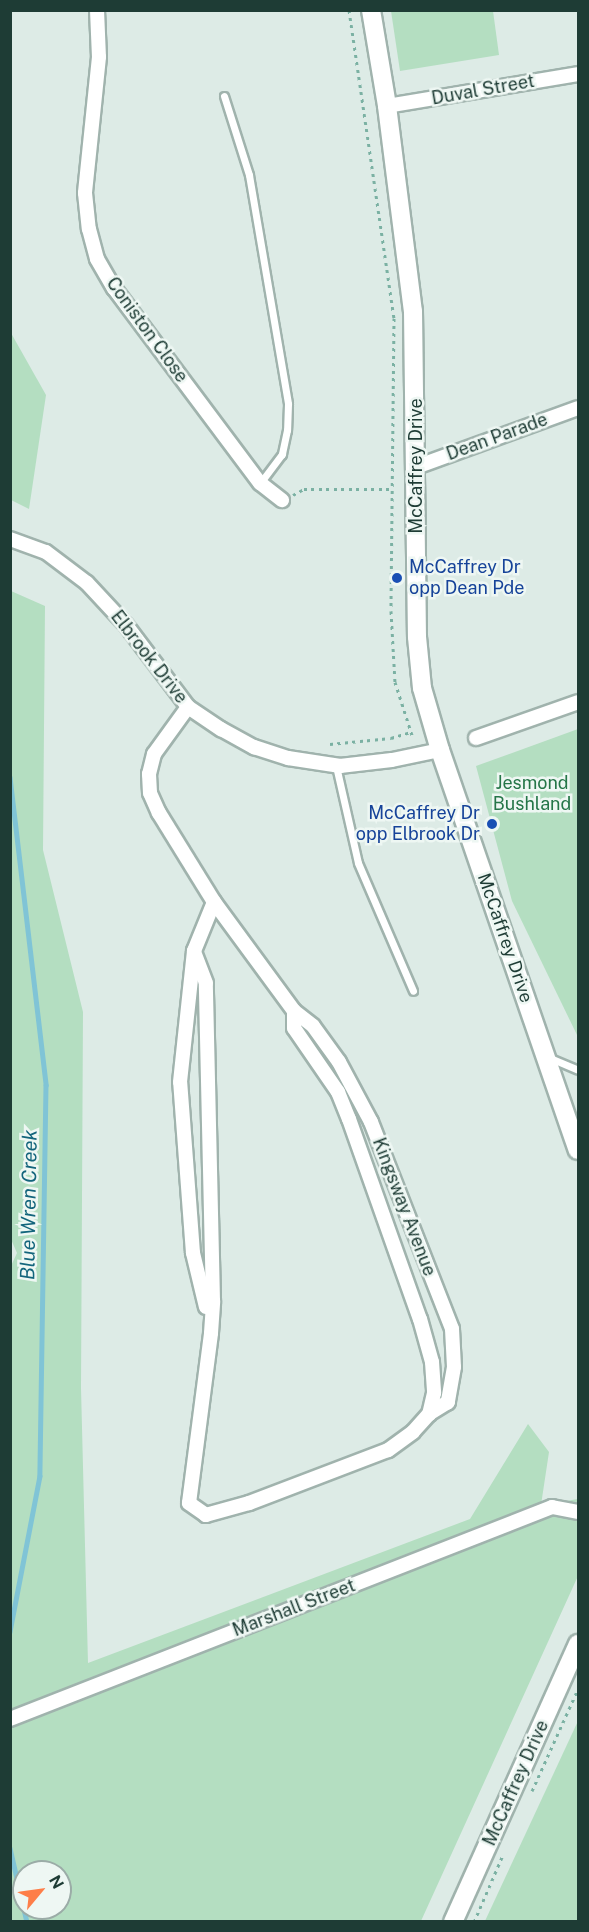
<!DOCTYPE html>
<html>
<head>
<meta charset="utf-8">
<style>
	body { margin:0 }
	#map { position:relative; width:589px; height:1932px; overflow:hidden; background:#ddebe6; font-family:"Public Sans",sans-serif }
	div>[style] { position:absolute }
	.green>* { inset:0; background:#b4dec1 }
	.stream>* { height:4.5px; margin:-2.25px; padding:0 2.25px; transform-origin:2.25px; border-radius:2.25px; background:#80c4d6 }
	.path>* { height:3px; margin-top:-1.5px; transform-origin:0; background:repeating-linear-gradient(90deg,#7bb1a3 0 3px,transparent 0 7.5px) }
	.roads { filter:drop-shadow(2px 0 #a0b3ad) drop-shadow(-2px 0 #a0b3ad) drop-shadow(0 2px #a0b3ad) drop-shadow(0 -2px #a0b3ad) }
	.service>* { height:7px; margin:-3.5px; padding:0 3.5px; transform-origin:3.5px; border-radius:3.5px; background:#fff }
	.minor>* { height:14px; margin:-7px; padding:0 7px; transform-origin:7px; border-radius:7px; background:#fff }
	.secondary>* { height:18px; margin:-9px; padding:0 9px; transform-origin:9px; border-radius:9px; background:#fff }
	.dots>* { width:16px; height:16px; translate:-50% -50%; box-sizing:border-box; border:3px solid #eef7f3; border-radius:50% }
	span { translate:-50% -50%; white-space:nowrap; text-align:center; line-height:1.15; -webkit-text-stroke:5px #eef7f3; paint-order:stroke }
	.street-label { font-size:18px; color:#1e3c35 }
	.transit-label { font-size:18px; color:#164399 }
	.left { translate:0 -50%; text-align:left }
	.right { translate:-100% -50%; text-align:right }
	.park-label { font-size:18px; color:#257648 }
	.water-label { font-size:20px; color:#13657c; font-style:italic }
	.frame { position:absolute; inset:0; border:12px solid #1e3c35; pointer-events:none }
	.north { position:absolute; left:12px; top:1860px; width:60px; height:60px; box-sizing:border-box; background:#eef7f3; border:2px solid #9baca7; border-radius:50%; rotate:61deg; font-size:16px; font-weight:700; line-height:24px; text-align:center; color:#1e3c35 }
	.north::after { content:''; display:block; margin:auto; width:21px; height:27px; background:#fe7e48; clip-path:polygon(50% 0,100% 100%,50% 72%,0 100%) }
</style>
</head>
<body>
<div id="map">
	<div class="green">
		<i style="clip-path:polygon(391px 11px,493px 11px,499px 55px,400px 71px)"></i>
		<i style="clip-path:polygon(11px 333px,46px 395px,29px 509px,11px 500px)"></i>
		<i style="clip-path:polygon(evenodd,11px 591px,45px 606px,43px 850px,83px 1012px,81px 1388px,88px 1663px,470px 1519px,528px 1424px,549px 1452px,541px 1505px,578px 1499px,578px 1576px,421px 1921px,11px 1922px,10px 1268px,17px 1253px,10px 1237px,11px 591px,24px 1872px,60px 1872px,60px 1908px,24px 1908px,24px 1872px)"></i>
		<i style="clip-path:polygon(578px 729px,578px 1037px,512px 901px,476px 766px)"></i>
		<i style="clip-path:polygon(578px 1721px,578px 1921px,485px 1921px)"></i>
	</div>
	<div class="stream">
		<i style="left:10px;top:777px;width:310px;rotate:83.3deg"></i>
		<i style="left:46px;top:1085px;width:391px;rotate:90.9deg"></i>
		<i style="left:40px;top:1476px;width:159px;rotate:100.9deg"></i>
		<i style="left:10px;top:1848px;width:76px;rotate:77.1deg"></i>
	</div>
	<div class="path">
		<i style="left:349px;top:10px;width:311px;rotate:81.7deg"></i>
		<i style="left:394px;top:318px;width:293px;rotate:90.6deg"></i>
		<i style="left:391px;top:611px;width:71px;rotate:86.8deg"></i>
		<i style="left:395px;top:682px;width:59px;rotate:72.2deg"></i>
		<i style="left:293px;top:495px;width:13px;rotate:-29deg"></i>
		<i style="left:304px;top:489px;width:88px"></i>
		<i style="left:330px;top:744px;width:61px;rotate:-5.6deg"></i>
		<i style="left:391px;top:738px;width:21px;rotate:-17deg"></i>
		<i style="left:532px;top:1791px;width:112px;rotate:-65.7deg"></i>
		<i style="left:474px;top:1922px;width:71px;rotate:-66.7deg"></i>
	</div>
	<div class="roads">
		<div class="service">
			<i style="left:224px;top:96px;width:83px;rotate:72.4deg"></i>
			<i style="left:249px;top:175px;width:232px;rotate:80.3deg"></i>
			<i style="left:288px;top:404px;width:26px;rotate:92deg"></i>
			<i style="left:287px;top:430px;width:25px;rotate:102deg"></i>
			<i style="left:282px;top:454px;width:36px;rotate:127deg"></i>
			<i style="left:336px;top:766px;width:99px;rotate:77.2deg"></i>
			<i style="left:358px;top:863px;width:139px;rotate:66.7deg"></i>
			<i style="left:550px;top:1058px;width:30px;rotate:23deg"></i>
		</div>
		<div class="minor">
			<i style="left:97px;top:10px;width:47px;rotate:87.6deg"></i>
			<i style="left:99px;top:57px;width:137px;rotate:95.9deg"></i>
			<i style="left:85px;top:193px;width:36px;rotate:84deg"></i>
			<i style="left:89px;top:229px;width:31px;rotate:75deg"></i>
			<i style="left:97px;top:259px;width:34px;rotate:60deg"></i>
			<i style="left:114px;top:288px;width:244px;rotate:53.2deg"></i>
			<i style="left:260px;top:483px;width:28px;rotate:38deg"></i>
			<i style="left:387px;top:106px;width:194px;rotate:-9.5deg"></i>
			<i style="left:416px;top:467px;width:172px;rotate:-20deg"></i>
			<i style="left:10px;top:539px;width:38px;rotate:20deg"></i>
			<i style="left:46px;top:552px;width:51px;rotate:37.1deg"></i>
			<i style="left:87px;top:583px;width:57px;rotate:47.1deg"></i>
			<i style="left:126px;top:625px;width:103px;rotate:52.9deg"></i>
			<i style="left:188px;top:707px;width:40px;rotate:34deg"></i>
			<i style="left:221px;top:729px;width:38px;rotate:29deg"></i>
			<i style="left:254px;top:747px;width:36px;rotate:18deg"></i>
			<i style="left:288px;top:758px;width:53px;rotate:8.7deg"></i>
			<i style="left:340px;top:766px;width:52px;rotate:-6.6deg"></i>
			<i style="left:392px;top:760px;width:49px;rotate:-11.8deg"></i>
			<i style="left:188px;top:707px;width:58px;rotate:125.9deg"></i>
			<i style="left:154px;top:754px;width:21px;rotate:104deg"></i>
			<i style="left:149px;top:774px;width:19px;rotate:87deg"></i>
			<i style="left:150px;top:793px;width:22px;rotate:66deg"></i>
			<i style="left:159px;top:813px;width:105px;rotate:58.3deg"></i>
			<i style="left:214px;top:902px;width:135px;rotate:53.7deg"></i>
			<i style="left:294px;top:1011px;width:24px;rotate:38deg"></i>
			<i style="left:313px;top:1026px;width:44px;rotate:54.2deg"></i>
			<i style="left:339px;top:1062px;width:68px;rotate:61.9deg"></i>
			<i style="left:371px;top:1122px;width:222px;rotate:68.6deg"></i>
			<i style="left:452px;top:1329px;width:38px;rotate:87deg"></i>
			<i style="left:454px;top:1367px;width:36px;rotate:100deg"></i>
			<i style="left:448px;top:1402px;width:22px;rotate:148deg"></i>
			<i style="left:429px;top:1414px;width:24px;rotate:132deg"></i>
			<i style="left:413px;top:1432px;width:31px;rotate:144deg"></i>
			<i style="left:388px;top:1450px;width:149px;rotate:159.1deg"></i>
			<i style="left:249px;top:1503px;width:45px;rotate:164.4deg"></i>
			<i style="left:206px;top:1515px;width:21px;rotate:-145deg"></i>
			<i style="left:189px;top:1503px;width:171px;rotate:-82.6deg"></i>
			<i style="left:211px;top:1333px;width:32px;rotate:-86deg"></i>
			<i style="left:213px;top:1301px;width:318px;rotate:-91.3deg"></i>
			<i style="left:206px;top:983px;width:34px;rotate:-111deg"></i>
			<i style="left:476px;top:738px;width:108px;rotate:-19.4deg"></i>
			<i style="left:294px;top:1011px;width:17px;rotate:90deg"></i>
			<i style="left:294px;top:1028px;width:78px;rotate:55.5deg"></i>
			<i style="left:338px;top:1092px;width:29px;rotate:68deg"></i>
			<i style="left:349px;top:1119px;width:212px;rotate:70.5deg"></i>
			<i style="left:420px;top:1319px;width:45px;rotate:74.4deg"></i>
			<i style="left:432px;top:1362px;width:31px;rotate:86deg"></i>
			<i style="left:434px;top:1393px;width:22px;rotate:103deg"></i>
			<i style="left:206px;top:1307px;width:56px;rotate:-103.5deg"></i>
			<i style="left:193px;top:1253px;width:171px;rotate:-94.3deg"></i>
			<i style="left:180px;top:1082px;width:132px;rotate:-83.9deg"></i>
			<i style="left:194px;top:951px;width:53px;rotate:-67.8deg"></i>
			<i style="left:10px;top:1719px;width:582px;rotate:-21.36deg"></i>
			<i style="left:552px;top:1507px;width:26px;rotate:11deg"></i>
		</div>
		<div class="secondary">
			<i style="left:371px;top:10px;width:97px;rotate:80.5deg"></i>
			<i style="left:387px;top:106px;width:207px;rotate:82.8deg"></i>
			<i style="left:413px;top:311px;width:326px;rotate:89.3deg"></i>
			<i style="left:417px;top:637px;width:51px;rotate:84.4deg"></i>
			<i style="left:422px;top:688px;width:65px;rotate:73.8deg"></i>
			<i style="left:440px;top:750px;width:423px;rotate:71deg"></i>
			<i style="left:453px;top:1922px;width:305px;rotate:-65.8deg"></i>
		</div>
	</div>
	<div class="dots">
		<i style="left:397px;top:578px;background:#1a4fb4"></i>
		<i style="left:492px;top:824px;background:#1a4fb4"></i>
	</div>
	<div class="street-label">
		<span style="left:483px;top:90px;rotate:-10deg">Duval Street</span>
		<span style="left:147px;top:330px;rotate:54deg">Coniston Close</span>
		<span style="left:497px;top:437px;rotate:-20deg">Dean Parade</span>
		<span style="left:416px;top:466px;rotate:-90deg">McCaffrey Drive</span>
		<span style="left:149px;top:657px;rotate:52deg">Elbrook Drive</span>
		<span style="left:505px;top:938px;rotate:71deg">McCaffrey Drive</span>
		<span style="left:404px;top:1207px;rotate:69deg">Kingsway Avenue</span>
		<span style="left:294px;top:1608px;rotate:-21deg">Marshall Street</span>
		<span style="left:516px;top:1783px;rotate:-66deg">McCaffrey Drive</span>
	</div>
	<div class="transit-label">
		<span class="left" style="left:409px;top:578px">McCaffrey Dr<br>opp Dean Pde</span>
		<span class="right" style="left:480px;top:824px">McCaffrey Dr<br>opp Elbrook Dr</span>
	</div>
	<div class="park-label">
		<span style="left:532px;top:794px">Jesmond<br>Bushland</span>
	</div>
	<div class="water-label">
		<span style="left:29px;top:1205px;rotate:-89deg">Blue Wren Creek</span>
	</div>
	<div class="frame"></div>
	<div class="north">N</div>
</div>
</body>
</html>
